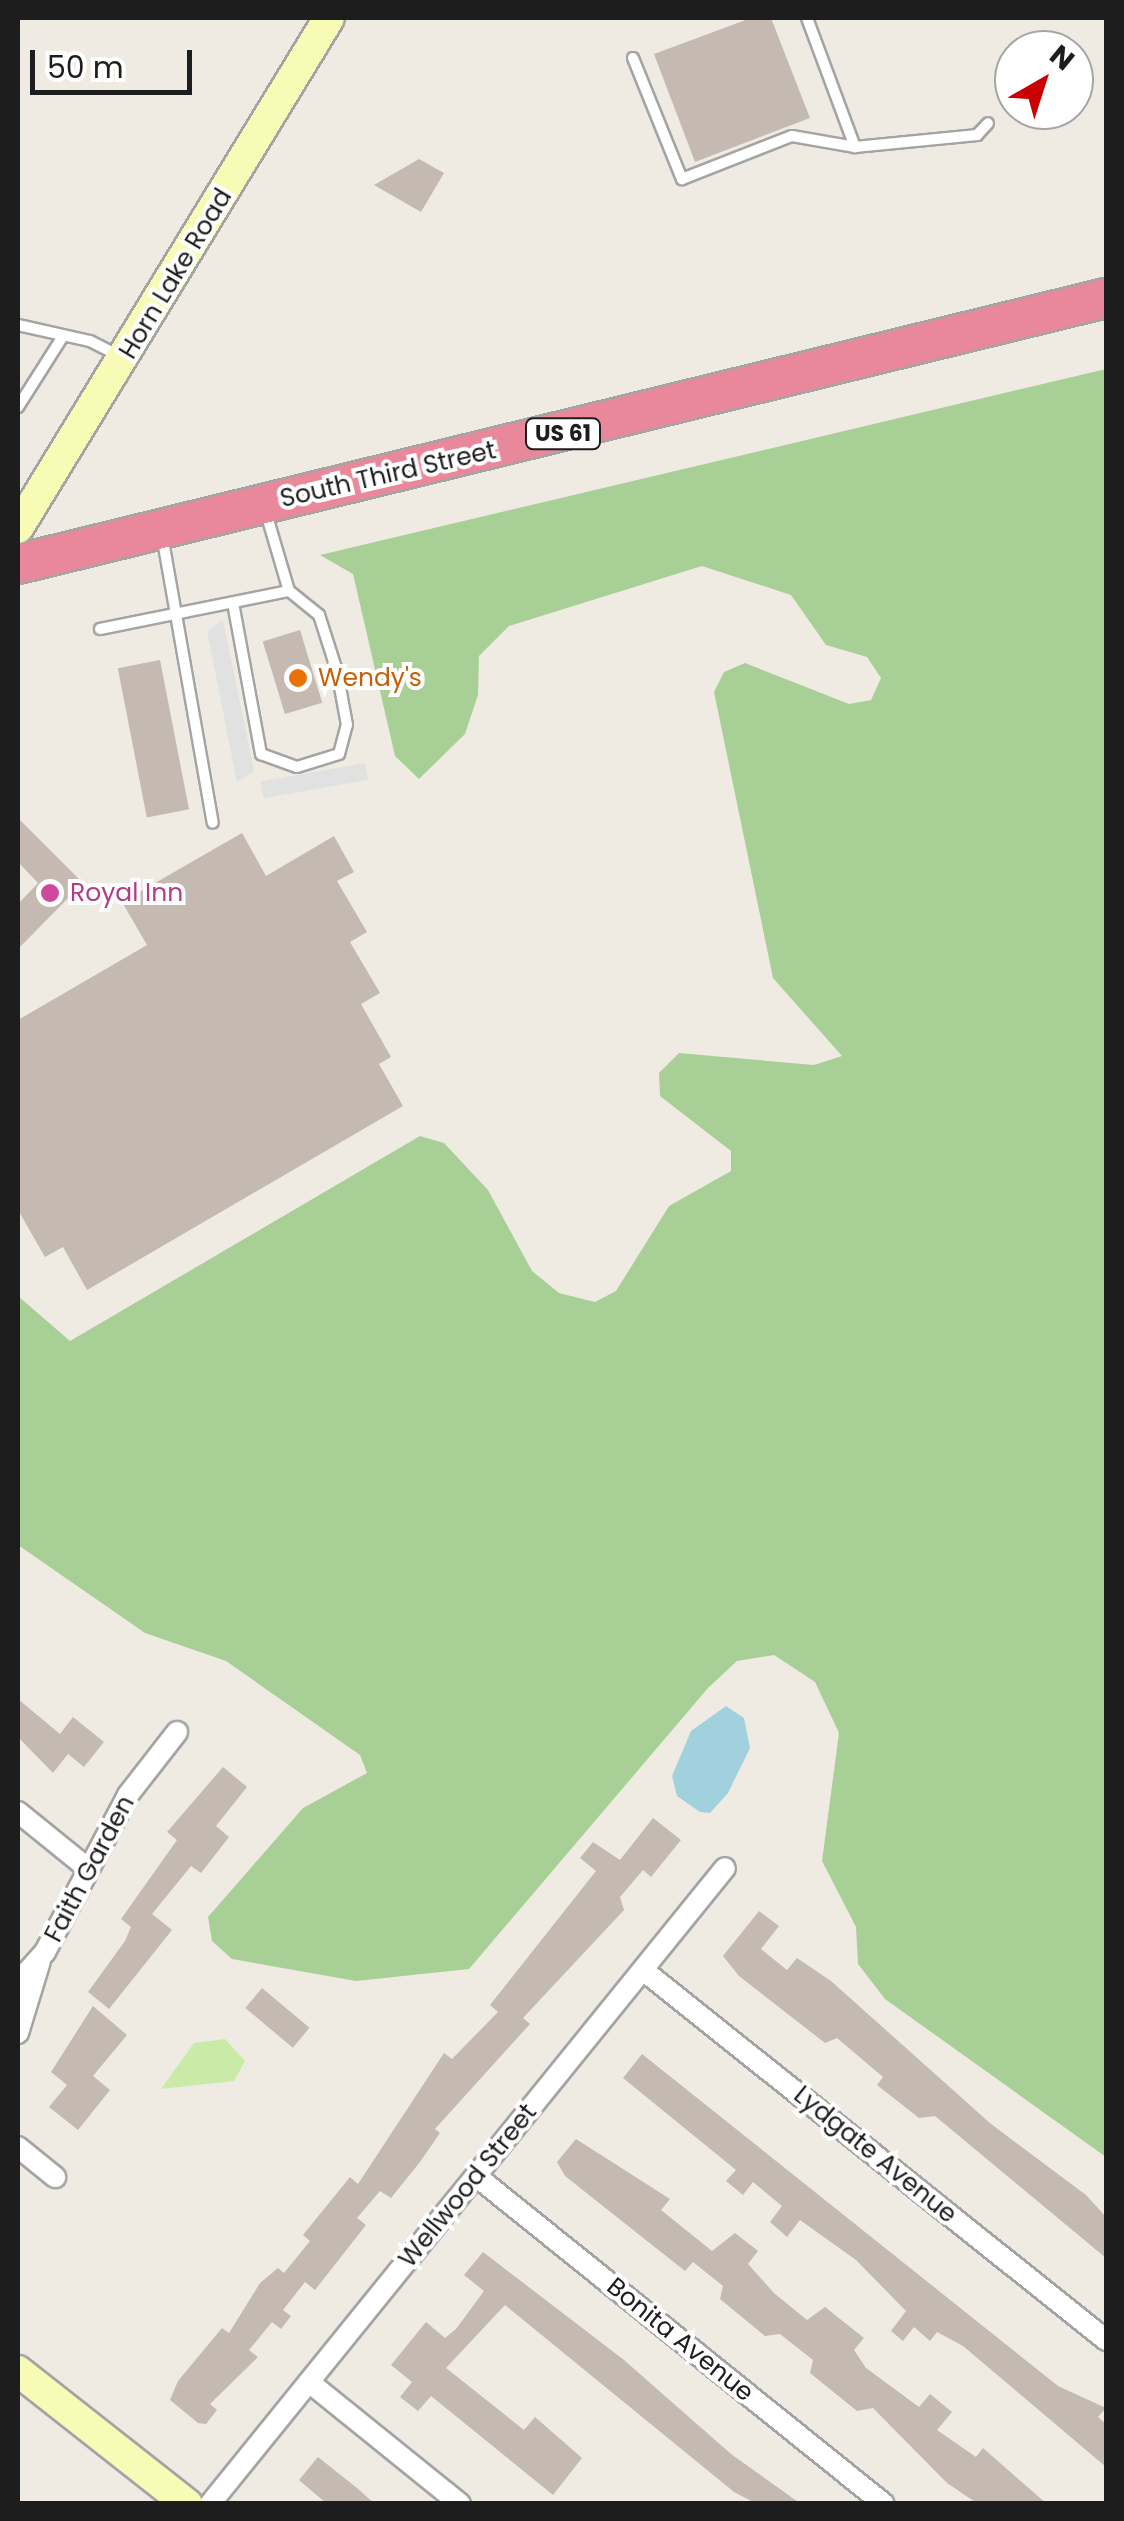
<!DOCTYPE html>
<html>
<head>
<meta charset="utf-8">
<style>
	body { margin:0 }
	#map { position:relative; width:1124px; height:2521px; overflow:hidden; background:#efebe3; font-family:Poppins,sans-serif }
	div>[style] { position:absolute }
	.grass>* { inset:0; background:#c9eba7 }
	.forest>* { inset:0; background:#a8d096 }
	.parking>* { inset:0; background:#e1e1e1; transform-origin:0 0 }
	.water>* { inset:0; background:#a2d1de }
	.building>* { inset:0; background:#c4bab2; transform-origin:0 0 }
	.roads { filter:drop-shadow(2px 0 #a4a4a4) drop-shadow(-2px 0 #a4a4a4) drop-shadow(0 2px #a4a4a4) drop-shadow(0 -2px #a4a4a4) }
	.lane>* { height:10px; margin:-5px; padding:0 5px; transform-origin:5px; border-radius:5px; background:#fff }
	.street>* { height:20px; margin:-10px; padding:0 10px; transform-origin:10px; border-radius:10px; background:#fff }
	.secondary>* { height:30px; margin:-15px; padding:0 15px; transform-origin:15px; border-radius:15px; background:#f8fbb5 }
	.highway>* { height:38px; margin:-19px; padding:0 19px; transform-origin:19px; border-radius:19px; background:#e9889b }
	.dots>* { width:28px; height:28px; translate:-50% -50%; box-sizing:border-box; border:5px solid #fff; border-radius:50% }
	span { translate:-50% -50%; white-space:nowrap; text-align:center; line-height:1.15; -webkit-text-stroke:8px #fff; paint-order:stroke }
	.shield-label span { padding:2px 8px; background:#fff; border:2px solid; border-radius:8px; -webkit-text-stroke-width:0 }
	.shield-label { font-size:22px; color:#1d1d1d; font-weight:700 }
	.street-label { font-size:25px; color:#1d1d1d }
	.food-label { font-size:25px; color:#c56008 }
	.left { translate:0 -50%; text-align:left }
	.hotel-label { font-size:25px; color:#b23c85 }
	.frame { position:absolute; inset:0; border:20px solid #1d1d1d; pointer-events:none }
	.north { position:absolute; left:994px; top:30px; width:100px; height:100px; box-sizing:border-box; background:#fff; border:2px solid #a5a5a5; border-radius:50%; rotate:39deg; font-size:28px; font-weight:700; line-height:40px; text-align:center; color:#1d1d1d }
	.north::after { content:''; display:block; margin:auto; width:35px; height:45px; background:#cb0002; clip-path:polygon(50% 0,100% 100%,50% 72%,0 100%) }
	.scale { position:absolute; left:30px; top:50px; width:162px; height:45px; box-sizing:border-box; border:5px solid #1d1d1d; border-top:0; padding-left:12px; font-size:30px; line-height:35px; white-space:nowrap; color:#1d1d1d; -webkit-text-stroke:8px #fff; paint-order:stroke }
</style>
</head>
<body>
<div id="map">
	<div class="grass">
		<i style="clip-path:polygon(225px 2039px,245px 2061px,234px 2081px,161px 2089px,194px 2043px)"></i>
	</div>
	<div class="forest">
		<i style="clip-path:polygon(1106px 369px,1106px 2157px,885px 1999px,858px 1964px,856px 1927px,822px 1861px,839px 1733px,815px 1682px,774px 1655px,737px 1661px,708px 1688px,469px 1969px,356px 1981px,232px 1959px,212px 1941px,208px 1917px,303px 1808px,367px 1773px,360px 1755px,226px 1661px,145px 1633px,18px 1545px,18px 1296px,70px 1341px,420px 1136px,444px 1143px,488px 1190px,532px 1271px,559px 1293px,595px 1302px,616px 1291px,669px 1206px,731px 1171px,731px 1151px,660px 1096px,659px 1073px,679px 1053px,814px 1065px,842px 1056px,773px 978px,714px 692px,724px 672px,745px 663px,849px 704px,871px 700px,881px 678px,867px 657px,826px 645px,791px 595px,702px 566px,509px 626px,479px 656px,478px 695px,465px 734px,419px 779px,395px 756px,353px 574px,320px 555px)"></i>
	</div>
	<div class="parking">
		<i style="clip-path:polygon(223px 620px,254px 771px,237px 782px,207px 631px)"></i>
		<i style="left:365px;top:763px;width:17px;height:106px;rotate:80deg"></i>
	</div>
	<div class="water">
		<i style="clip-path:polygon(726px 1706px,744px 1718px,750px 1748px,728px 1793px,710px 1813px,700px 1812px,677px 1796px,672px 1776px,691px 1731px)"></i>
	</div>
	<div class="building">
		<i style="clip-path:polygon(751px 18px,771px 18px,810px 118px,695px 162px,654px 54px)"></i>
		<i style="clip-path:polygon(419px 159px,444px 173px,421px 212px,374px 185px)"></i>
		<i style="left:300px;top:630px;width:76px;height:39px;rotate:73deg"></i>
		<i style="left:160px;top:660px;width:152px;height:43px;rotate:79deg"></i>
		<i style="clip-path:polygon(18px 818px,83px 883px,18px 949px,18px 904px,38px 883px,18px 862px)"></i>
		<i style="clip-path:polygon(242px 833px,266px 876px,334px 836px,354px 872px,337px 881px,367px 932px,350px 942px,380px 993px,361px 1004px,391px 1057px,379px 1064px,403px 1106px,87px 1290px,63px 1247px,45px 1257px,18px 1210px,18px 1020px,147px 945px,122px 902px)"></i>
		<i style="clip-path:polygon(18px 1699px,60px 1734px,73px 1717px,104px 1742px,84px 1767px,68px 1754px,53px 1773px,18px 1737px)"></i>
		<i style="clip-path:polygon(223px 1767px,247px 1787px,216px 1826px,229px 1837px,201px 1873px,191px 1866px,152px 1914px,172px 1930px,109px 2009px,88px 1992px,125px 1941px,131px 1927px,121px 1919px,177px 1840px,167px 1832px)"></i>
		<i style="clip-path:polygon(653px 1818px,681px 1840px,651px 1877px,643px 1870px,620px 1897px,624px 1910px,523px 2018px,530px 2024px,435px 2129px,440px 2133px,420px 2162px,391px 2198px,380px 2191px,357px 2218px,366px 2225px,315px 2290px,305px 2282px,283px 2310px,291px 2316px,281px 2329px,272px 2322px,249px 2350px,258px 2357px,210px 2404px,217px 2410px,206px 2424px,198px 2423px,170px 2400px,178px 2381px,222px 2328px,229px 2333px,260px 2283px,278px 2268px,284px 2273px,310px 2241px,303px 2235px,350px 2177px,358px 2184px,444px 2053px,452px 2059px,498px 2012px,490px 2005px,596px 1871px,580px 1858px,593px 1842px,620px 1860px)"></i>
		<i style="clip-path:polygon(759px 1911px,779px 1926px,761px 1949px,787px 1970px,797px 1958px,831px 1981px,991px 2124px,1086px 2195px,1106px 2217px,1106px 2258px,935px 2116px,919px 2118px,877px 2085px,883px 2077px,837px 2038px,825px 2043px,739px 1976px,723px 1956px)"></i>
		<i style="left:262px;top:1988px;width:62px;height:26px;rotate:40deg"></i>
		<i style="clip-path:polygon(93px 2006px,127px 2035px,93px 2076px,110px 2090px,78px 2130px,49px 2107px,67px 2085px,51px 2072px)"></i>
		<i style="clip-path:polygon(642px 2054px,1058px 2386px,1106px 2408px,1098px 2417px,1106px 2424px,1106px 2467px,963px 2346px,937px 2332px,930px 2341px,914px 2327px,903px 2341px,891px 2331px,906px 2311px,856px 2260px,800px 2220px,787px 2237px,770px 2222px,782px 2206px,753px 2182px,743px 2195px,726px 2181px,736px 2170px,623px 2078px)"></i>
		<i style="clip-path:polygon(576px 2139px,670px 2199px,661px 2210px,712px 2251px,735px 2233px,758px 2251px,748px 2264px,774px 2293px,807px 2320px,825px 2307px,864px 2338px,854px 2350px,866px 2368px,919px 2407px,930px 2394px,952px 2412px,937px 2430px,976px 2457px,983px 2448px,1047px 2504px,978px 2504px,947px 2483px,873px 2408px,857px 2411px,810px 2373px,813px 2360px,780px 2334px,765px 2336px,720px 2299px,723px 2286px,693px 2262px,685px 2271px,565px 2176px,557px 2162px)"></i>
		<i style="clip-path:polygon(483px 2252px,624px 2360px,731px 2454px,801px 2504px,757px 2504px,734px 2492px,505px 2305px,446px 2368px,524px 2430px,535px 2417px,582px 2458px,553px 2495px,431px 2396px,418px 2411px,400px 2397px,412px 2382px,391px 2365px,426px 2322px,445px 2338px,456px 2329px,484px 2291px,464px 2275px)"></i>
		<i style="clip-path:polygon(318px 2457px,357px 2488px,375px 2504px,327px 2504px,299px 2480px)"></i>
	</div>
	<div class="roads">
		<div class="lane">
			<i style="left:807px;top:18px;width:138px;rotate:69.6deg"></i>
			<i style="left:633px;top:58px;width:131px;rotate:68deg"></i>
			<i style="left:682px;top:179px;width:118px;rotate:-21.4deg"></i>
			<i style="left:792px;top:136px;width:64px;rotate:9.9deg"></i>
			<i style="left:855px;top:147px;width:123px;rotate:-5.6deg"></i>
			<i style="left:977px;top:135px;width:16px;rotate:-47deg"></i>
			<i style="left:18px;top:325px;width:74px;rotate:12.5deg"></i>
			<i style="left:90px;top:341px;width:35px;rotate:27deg"></i>
			<i style="left:18px;top:407px;width:84px;rotate:-57.6deg"></i>
			<i style="left:162px;top:535px;width:292px;rotate:80deg"></i>
			<i style="left:233px;top:603px;width:154px;rotate:79.5deg"></i>
			<i style="left:261px;top:754px;width:38px;rotate:20deg"></i>
			<i style="left:297px;top:767px;width:44px;rotate:-17.2deg"></i>
			<i style="left:339px;top:754px;width:30px;rotate:-75deg"></i>
			<i style="left:347px;top:725px;width:55px;rotate:-100.5deg"></i>
			<i style="left:337px;top:671px;width:59px;rotate:-107.8deg"></i>
			<i style="left:319px;top:615px;width:38px;rotate:-141deg"></i>
			<i style="left:289px;top:591px;width:81px;rotate:-106.4deg"></i>
			<i style="left:100px;top:629px;width:193px;rotate:-11.4deg"></i>
		</div>
		<div class="street">
			<i style="left:18px;top:1812px;width:87px;rotate:39deg"></i>
			<i style="left:643px;top:1970px;width:593px;rotate:38.63deg"></i>
			<i style="left:18px;top:1982px;width:40px;rotate:-48deg"></i>
			<i style="left:45px;top:1952px;width:178px;rotate:-62.1deg"></i>
			<i style="left:128px;top:1795px;width:80px;rotate:-52.1deg"></i>
			<i style="left:18px;top:2033px;width:75px;rotate:-73deg"></i>
			<i style="left:18px;top:2147px;width:48px;rotate:39deg"></i>
			<i style="left:476px;top:2176px;width:523px;rotate:38.8deg"></i>
			<i style="left:309px;top:2382px;width:194px;rotate:38.9deg"></i>
			<i style="left:210px;top:2504px;width:818px;rotate:-51deg"></i>
		</div>
		<div class="secondary">
			<i style="left:18px;top:528px;width:597px;rotate:-58.62deg"></i>
			<i style="left:18px;top:2371px;width:215px;rotate:38.2deg"></i>
		</div>
		<div class="highway">
			<i style="left:18px;top:564px;width:1120px;rotate:-13.74deg"></i>
		</div>
	</div>
	<div class="dots">
		<i style="left:298px;top:678px;background:#e8710a"></i>
		<i style="left:50px;top:893px;background:#d1479c"></i>
	</div>
	<div class="shield-label">
		<span style="left:563px;top:434px">US 61</span>
	</div>
	<div class="street-label">
		<span style="left:176px;top:274px;rotate:-59deg">Horn Lake Road</span>
		<span style="left:388px;top:475px;rotate:-13deg">South Third Street</span>
		<span style="left:90px;top:1869px;rotate:-62deg">Faith Garden</span>
		<span style="left:875px;top:2155px;rotate:39deg">Lydgate Avenue</span>
		<span style="left:468px;top:2186px;rotate:-51deg">Wellwood Street</span>
		<span style="left:680px;top:2340px;rotate:39deg">Bonita Avenue</span>
	</div>
	<div class="food-label">
		<span class="left" style="left:318px;top:678px">Wendy's</span>
	</div>
	<div class="hotel-label">
		<span class="left" style="left:70px;top:893px">Royal Inn</span>
	</div>
	<div class="frame"></div>
	<div class="north">N</div>
	<div class="scale">50 m</div>
</div>
</body>
</html>
